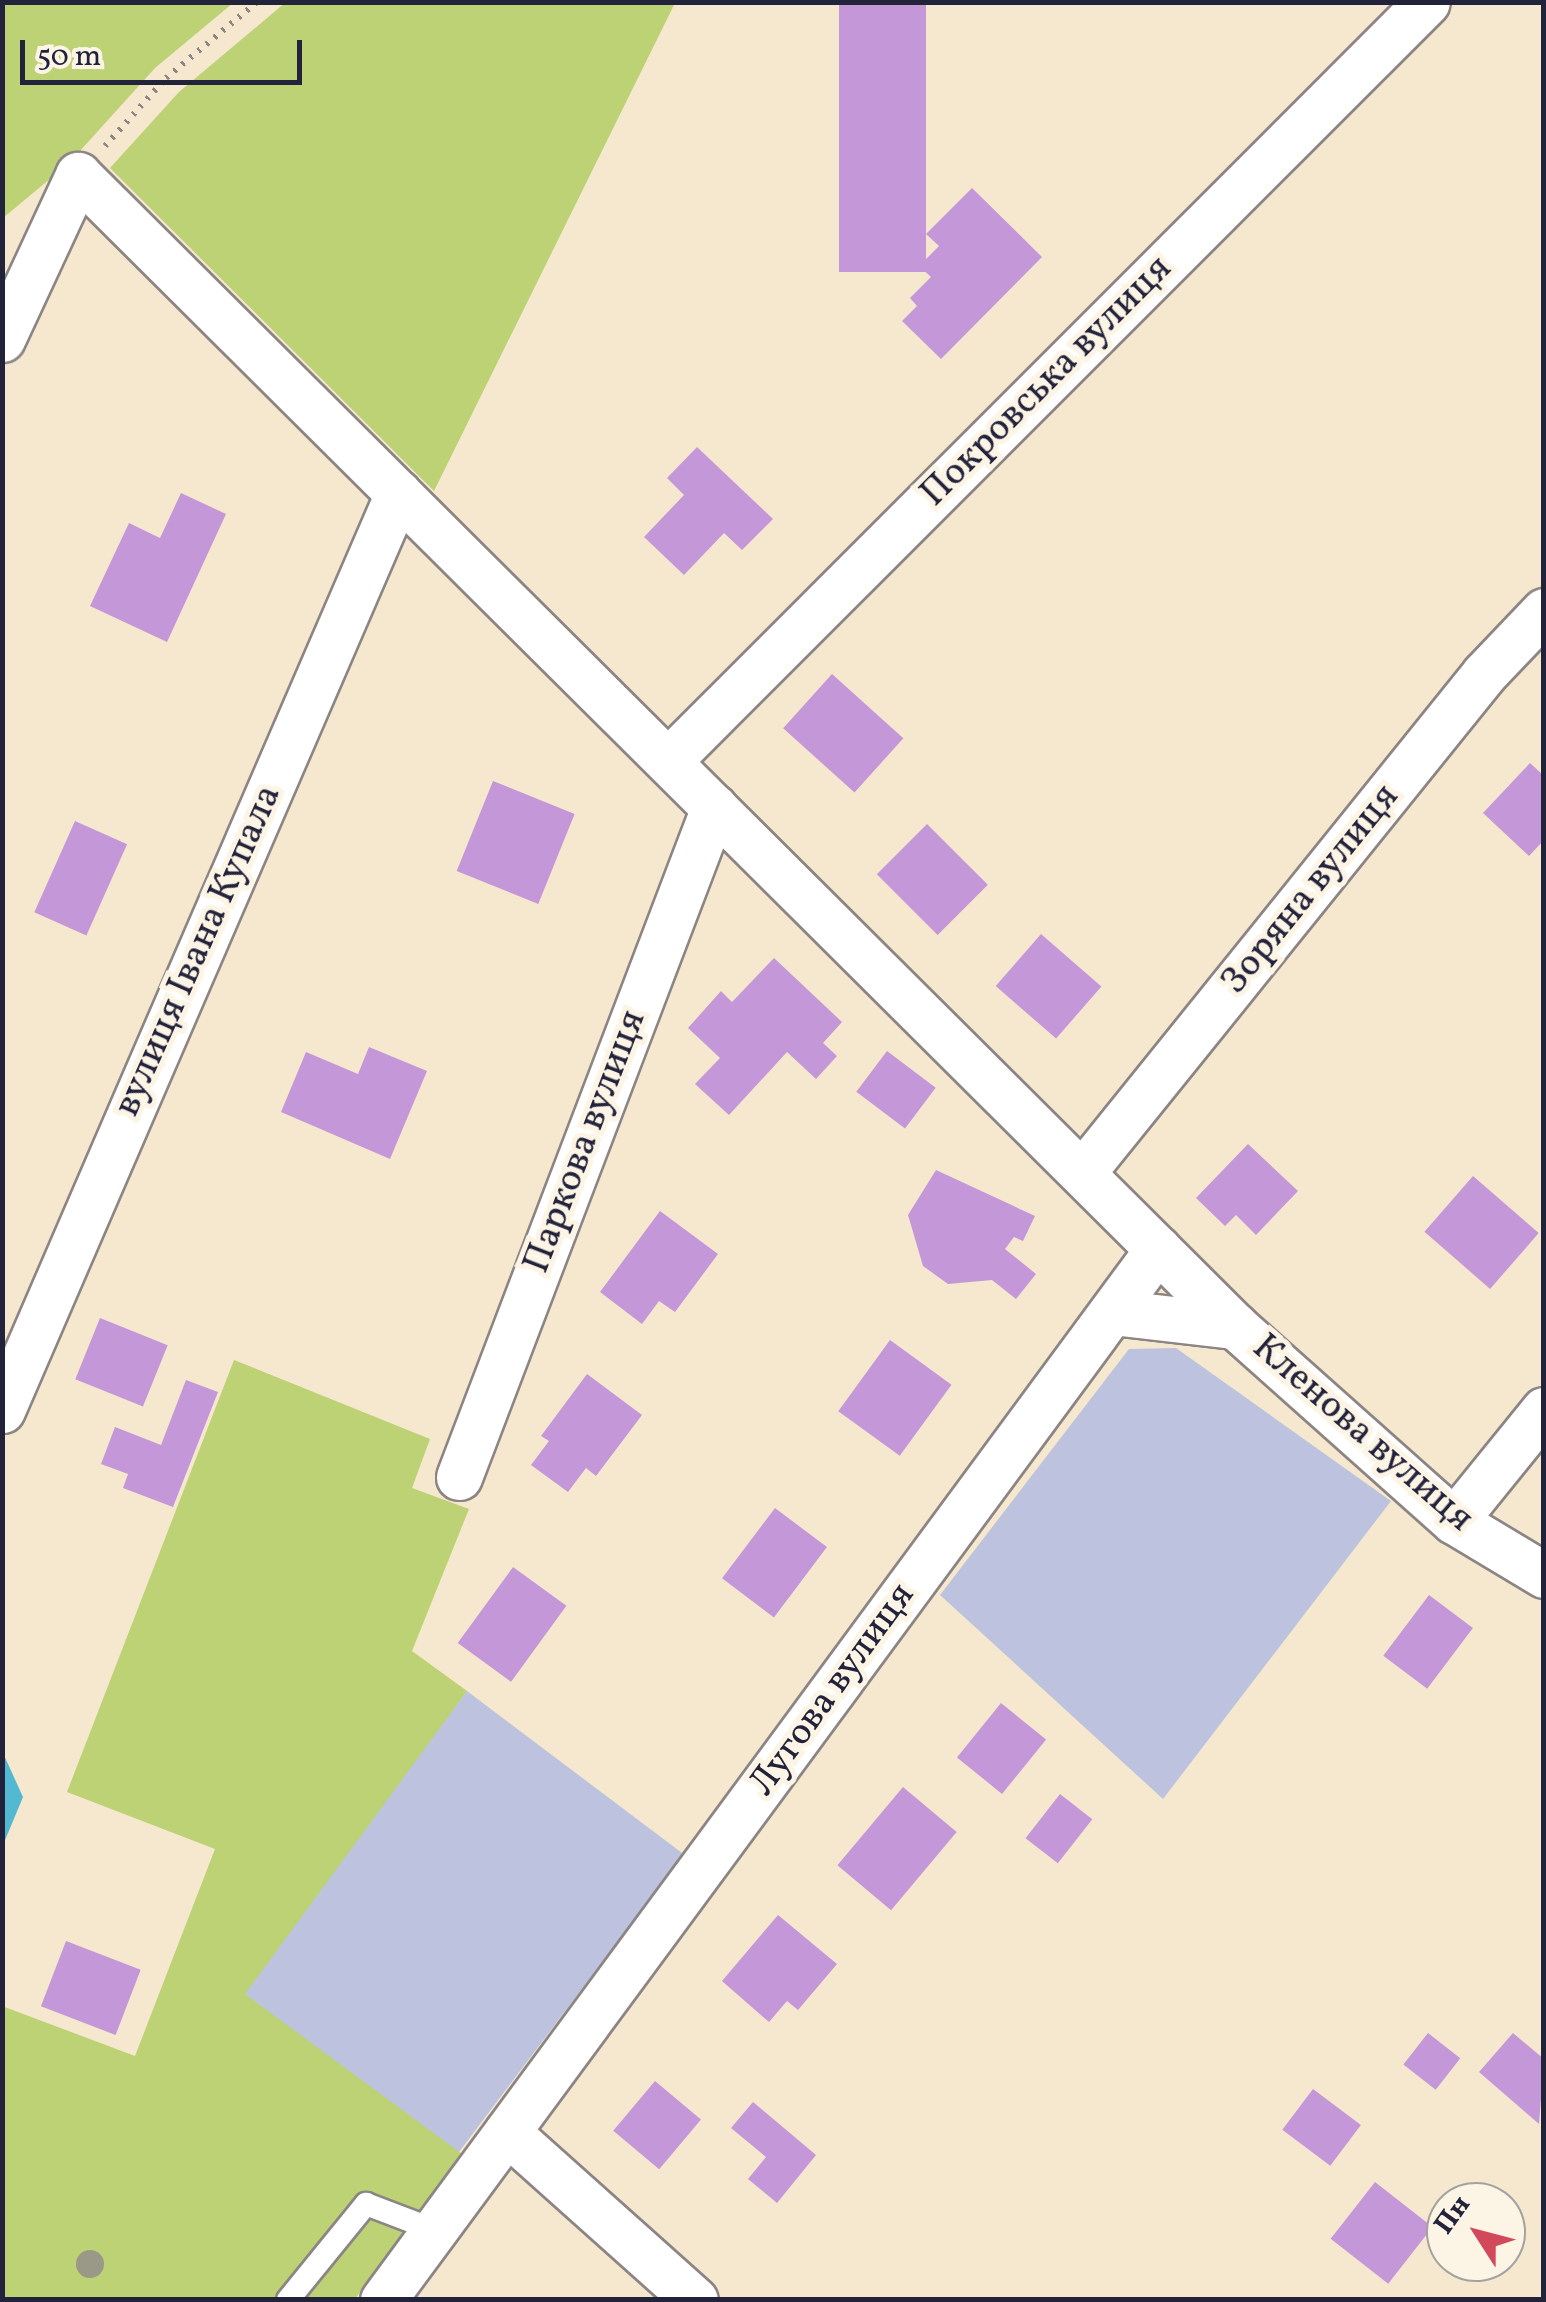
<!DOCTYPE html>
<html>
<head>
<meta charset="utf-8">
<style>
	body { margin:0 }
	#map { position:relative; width:1546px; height:2302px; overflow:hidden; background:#f5e8ce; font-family:Vollkorn,serif }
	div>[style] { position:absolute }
	.industrial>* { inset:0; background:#bdc3de; transform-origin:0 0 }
	.green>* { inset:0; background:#bdd175 }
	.water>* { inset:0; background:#53b8d2 }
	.building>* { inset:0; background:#c497d9; transform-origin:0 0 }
	.path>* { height:6px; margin-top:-3px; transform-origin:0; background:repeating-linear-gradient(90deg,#8c8584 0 2.5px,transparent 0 10.5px) }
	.roads { filter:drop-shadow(2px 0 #8c8584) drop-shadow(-2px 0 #8c8584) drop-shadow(0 2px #8c8584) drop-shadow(0 -2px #8c8584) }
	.service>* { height:22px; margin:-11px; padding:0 11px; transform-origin:11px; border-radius:11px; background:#fff }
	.minor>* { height:45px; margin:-22.5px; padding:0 22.5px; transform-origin:22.5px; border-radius:22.5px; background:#fff }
	.trees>* { width:28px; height:28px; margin:-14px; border-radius:50%; background:#9a9886 }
	span { translate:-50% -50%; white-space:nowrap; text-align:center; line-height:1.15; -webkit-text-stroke:10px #fcf5e5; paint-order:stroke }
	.street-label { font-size:38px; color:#22223b }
	.frame { position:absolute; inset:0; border:5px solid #22223b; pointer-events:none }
	.north { position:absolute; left:1426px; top:2182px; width:100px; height:100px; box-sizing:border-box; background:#fcf5e5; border:2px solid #a5a1a1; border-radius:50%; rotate:306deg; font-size:28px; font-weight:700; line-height:40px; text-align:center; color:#22223b }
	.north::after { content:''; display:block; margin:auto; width:35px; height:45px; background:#d1495b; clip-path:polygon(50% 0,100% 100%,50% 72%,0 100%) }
	.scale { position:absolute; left:20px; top:40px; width:282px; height:45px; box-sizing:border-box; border:5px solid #22223b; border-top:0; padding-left:12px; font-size:30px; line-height:35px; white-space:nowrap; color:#22223b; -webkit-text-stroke:8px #fcf5e5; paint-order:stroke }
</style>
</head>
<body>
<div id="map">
	<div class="industrial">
		<i style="clip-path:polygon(1176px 1348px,1391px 1501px,1163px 1799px,940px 1595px,1129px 1349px)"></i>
		<i style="left:467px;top:1691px;width:271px;height:376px;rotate:37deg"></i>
	</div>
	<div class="green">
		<i style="clip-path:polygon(286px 2px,675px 3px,434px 491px,110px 168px,179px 92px)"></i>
		<i style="clip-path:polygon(3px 3px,233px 3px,155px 68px,69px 163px,3px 218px)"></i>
		<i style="clip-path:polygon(234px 1360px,430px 1439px,412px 1488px,469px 1509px,412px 1651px,467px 1691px,245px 1994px,462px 2154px,355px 2299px,3px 2299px,2px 2006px,135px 2056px,215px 1849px,67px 1792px)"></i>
	</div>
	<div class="water">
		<i style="clip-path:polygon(3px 1753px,23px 1797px,3px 1845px)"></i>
	</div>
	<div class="building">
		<i style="left:839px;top:2px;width:87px;height:270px"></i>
		<i style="clip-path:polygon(972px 188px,1042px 257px,941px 359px,902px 321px,917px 306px,910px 298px,931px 277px,919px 266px,939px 246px,926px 234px)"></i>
		<i style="clip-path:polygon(697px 447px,773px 519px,742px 550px,724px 533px,684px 575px,644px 537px,684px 495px,667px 478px)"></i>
		<i style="clip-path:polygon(181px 493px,226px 514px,167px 642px,90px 606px,129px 523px,160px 538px)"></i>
		<i style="left:832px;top:674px;width:96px;height:73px;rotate:42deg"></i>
		<i style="clip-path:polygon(1530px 763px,1544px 776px,1544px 840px,1529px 856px,1483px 813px)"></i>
		<i style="left:493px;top:781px;width:88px;height:97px;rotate:22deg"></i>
		<i style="left:75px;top:821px;width:57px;height:100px;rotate:24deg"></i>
		<i style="left:927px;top:824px;width:86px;height:71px;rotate:45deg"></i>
		<i style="left:1041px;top:934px;width:80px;height:69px;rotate:41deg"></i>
		<i style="clip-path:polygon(774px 958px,842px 1022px,823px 1043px,837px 1056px,816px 1079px,787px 1052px,729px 1115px,695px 1084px,720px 1058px,688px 1028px,721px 991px,732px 1002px)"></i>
		<i style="clip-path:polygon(369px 1047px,427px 1071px,390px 1159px,281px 1112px,306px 1052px,358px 1074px)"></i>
		<i style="left:887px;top:1051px;width:61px;height:51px;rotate:37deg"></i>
		<i style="clip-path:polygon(1248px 1144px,1298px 1191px,1256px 1235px,1236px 1215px,1225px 1226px,1196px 1198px)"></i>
		<i style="clip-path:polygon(936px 1170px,1035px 1216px,1023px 1241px,1014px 1237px,1005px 1249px,1036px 1274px,1016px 1299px,992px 1280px,948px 1284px,923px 1266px,908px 1215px)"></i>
		<i style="left:1473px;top:1176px;width:87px;height:74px;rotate:41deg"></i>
		<i style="clip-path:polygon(660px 1211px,718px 1254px,675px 1312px,659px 1301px,642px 1324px,600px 1292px)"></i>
		<i style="left:100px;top:1318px;width:73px;height:66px;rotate:22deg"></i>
		<i style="left:890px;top:1340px;width:76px;height:88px;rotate:36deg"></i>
		<i style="clip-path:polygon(587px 1374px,642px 1415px,596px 1476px,586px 1468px,568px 1492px,531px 1465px,549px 1441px,541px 1436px)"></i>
		<i style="clip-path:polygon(186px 1380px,218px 1392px,173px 1507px,123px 1488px,128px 1474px,101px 1464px,115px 1427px,161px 1445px)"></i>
		<i style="left:775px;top:1508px;width:65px;height:88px;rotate:37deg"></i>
		<i style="left:513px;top:1567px;width:66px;height:94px;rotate:36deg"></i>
		<i style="left:1429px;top:1595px;width:55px;height:76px;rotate:37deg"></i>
		<i style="left:1001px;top:1703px;width:58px;height:70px;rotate:39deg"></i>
		<i style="left:903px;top:1787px;width:70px;height:102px;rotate:40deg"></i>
		<i style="left:1060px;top:1794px;width:41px;height:56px;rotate:38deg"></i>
		<i style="clip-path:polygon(778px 1915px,837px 1964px,798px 2010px,787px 2001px,769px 2022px,722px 1981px)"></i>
		<i style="left:66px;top:1941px;width:80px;height:70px;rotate:21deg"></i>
		<i style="left:1428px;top:2033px;width:41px;height:40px;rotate:38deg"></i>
		<i style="clip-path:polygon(1513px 2033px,1544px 2059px,1539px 2124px,1479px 2072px)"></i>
		<i style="left:655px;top:2081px;width:60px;height:65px;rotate:40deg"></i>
		<i style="left:1313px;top:2089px;width:60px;height:51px;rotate:37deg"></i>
		<i style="clip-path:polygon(753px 2102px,816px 2155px,777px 2203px,748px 2179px,766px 2157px,731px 2128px)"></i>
		<i style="left:1375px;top:2182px;width:73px;height:72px;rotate:38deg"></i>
	</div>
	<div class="path">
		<i style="left:105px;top:146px;width:91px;rotate:-48.1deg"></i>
		<i style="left:166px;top:78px;width:119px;rotate:-39.9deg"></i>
	</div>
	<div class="roads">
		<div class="service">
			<i style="left:288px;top:2300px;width:124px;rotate:-50.9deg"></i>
			<i style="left:366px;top:2204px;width:73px;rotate:20.9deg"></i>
		</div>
		<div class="minor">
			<i style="left:2px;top:339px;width:181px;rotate:-65.1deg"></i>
			<i style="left:78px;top:175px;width:1632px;rotate:44.85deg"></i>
			<i style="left:668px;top:761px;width:1073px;rotate:-45deg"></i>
			<i style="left:1082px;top:1173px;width:641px;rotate:-51.14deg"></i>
			<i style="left:1484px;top:674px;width:87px;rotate:-46.4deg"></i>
			<i style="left:1112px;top:1312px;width:124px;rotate:6.5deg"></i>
			<i style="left:1235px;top:1326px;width:293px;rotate:41.7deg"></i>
			<i style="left:1454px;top:1521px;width:105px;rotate:31deg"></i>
			<i style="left:2px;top:1410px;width:999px;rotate:-66.64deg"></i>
			<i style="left:459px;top:1477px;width:717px;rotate:-69.16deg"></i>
			<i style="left:1454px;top:1521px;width:143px;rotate:-51deg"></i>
			<i style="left:507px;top:2132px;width:252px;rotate:41.8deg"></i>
			<i style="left:383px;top:2300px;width:1306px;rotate:-53.6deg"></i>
		</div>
	</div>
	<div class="trees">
		<i style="left:90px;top:2264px"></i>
	</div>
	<div class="street-label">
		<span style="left:1047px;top:382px;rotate:-45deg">Покровська вулиця</span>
		<span style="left:1311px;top:890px;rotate:-51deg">Зоряна вулиця</span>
		<span style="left:199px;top:951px;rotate:-66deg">вулиця Івана Купала</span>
		<span style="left:586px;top:1142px;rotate:-69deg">Паркова вулиця</span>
		<span style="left:1362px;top:1434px;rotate:41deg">Кленова вулиця</span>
		<span style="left:833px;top:1690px;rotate:-54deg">Лугова вулиця</span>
	</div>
	<div class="frame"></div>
	<div class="north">Пн</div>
	<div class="scale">50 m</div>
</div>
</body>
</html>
